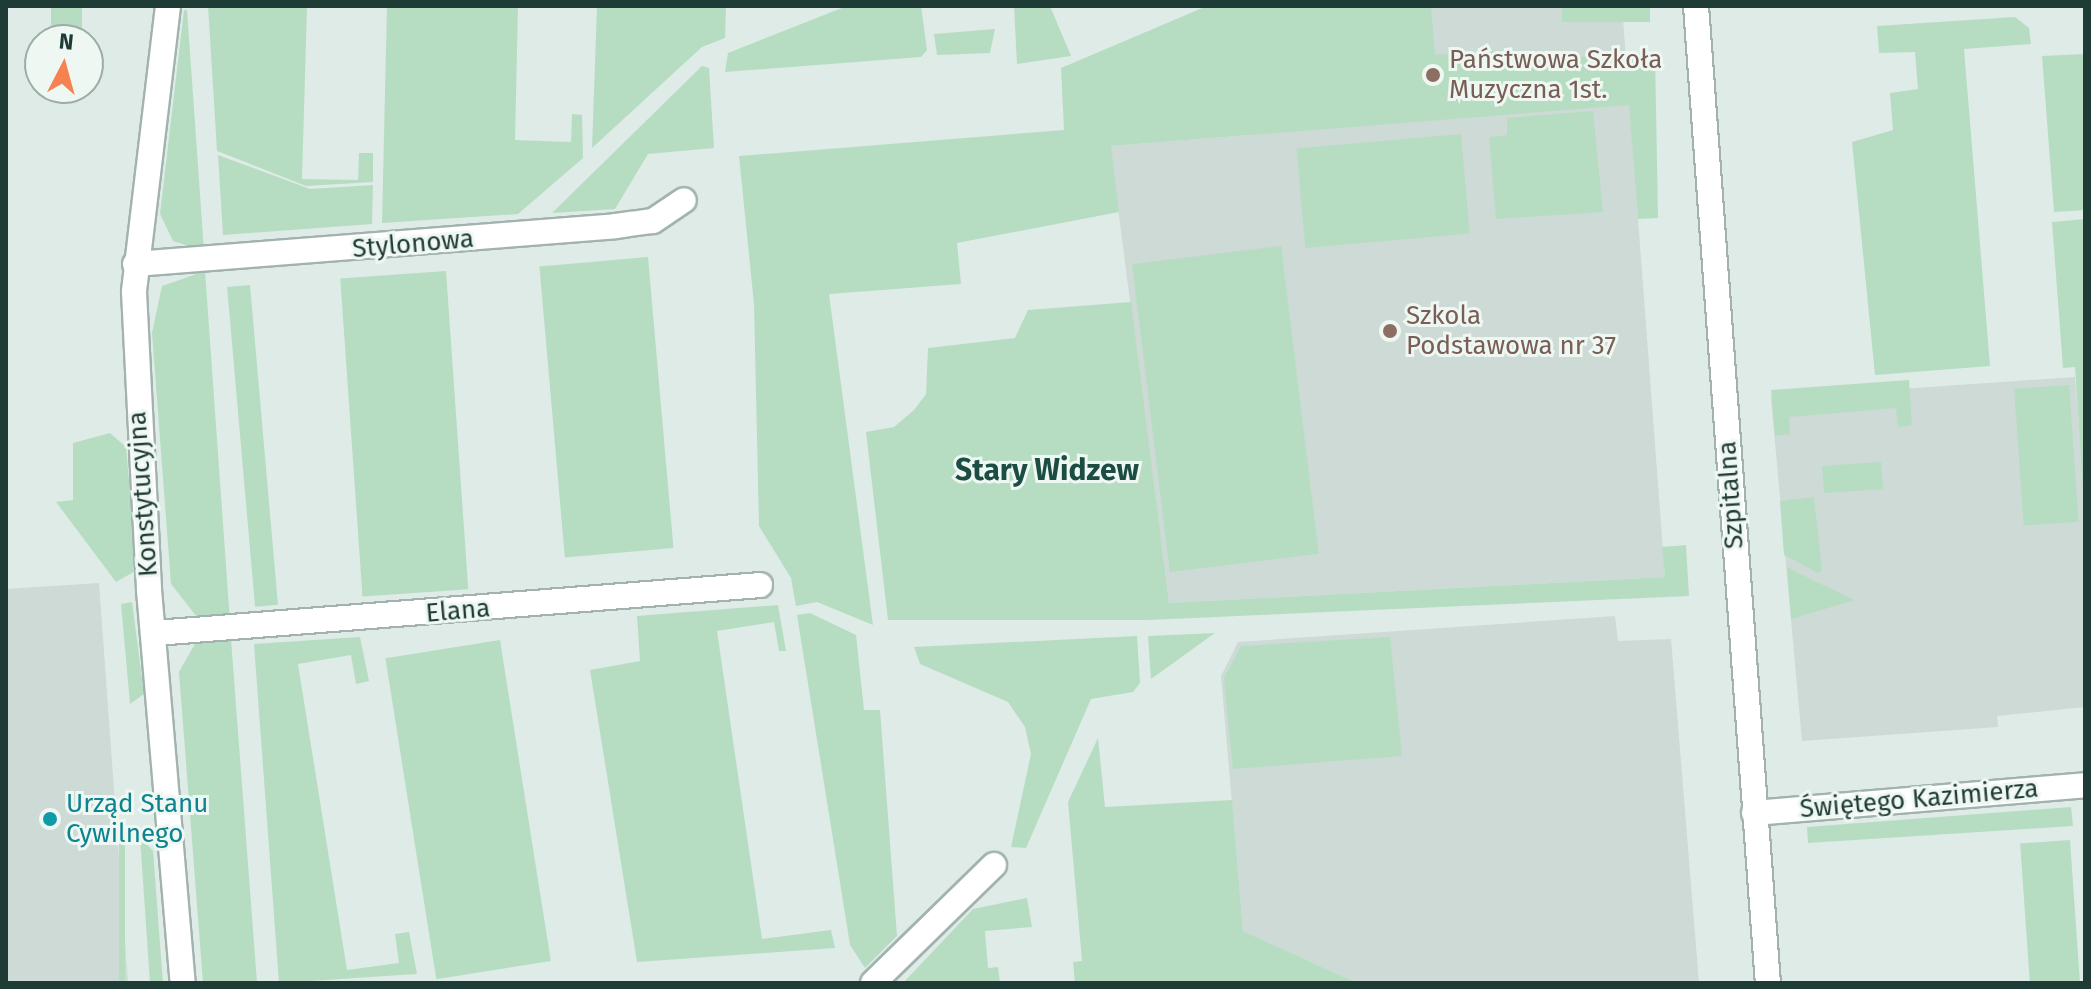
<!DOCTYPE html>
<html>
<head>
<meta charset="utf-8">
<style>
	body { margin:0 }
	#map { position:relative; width:2091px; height:989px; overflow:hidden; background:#dfebe6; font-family:"Fira Sans",sans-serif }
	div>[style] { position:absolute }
	.built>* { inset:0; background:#cddad5 }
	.green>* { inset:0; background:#b6ddc2; transform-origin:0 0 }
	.roads { filter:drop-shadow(2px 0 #a2b3ad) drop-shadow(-2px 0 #a2b3ad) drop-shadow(0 2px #a2b3ad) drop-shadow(0 -2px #a2b3ad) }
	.minor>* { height:24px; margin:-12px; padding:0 12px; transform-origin:12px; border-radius:12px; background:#fff }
	.dots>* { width:22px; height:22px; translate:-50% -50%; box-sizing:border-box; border:4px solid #eff7f3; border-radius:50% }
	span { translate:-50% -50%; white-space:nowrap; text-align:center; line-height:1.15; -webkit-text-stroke:6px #eff7f3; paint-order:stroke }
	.education-label { font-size:26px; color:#785e54 }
	.left { translate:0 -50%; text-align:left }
	.street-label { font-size:26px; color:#1f3b35 }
	.culture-label { font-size:26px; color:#0d838f }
	.quarter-label { font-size:30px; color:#1b4d43; font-weight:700 }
	.frame { position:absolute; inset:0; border:8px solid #1f3b35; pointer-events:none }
	.north { position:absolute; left:24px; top:24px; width:80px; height:80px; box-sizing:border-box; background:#eff7f3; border:2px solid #9caca7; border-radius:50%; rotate:6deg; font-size:22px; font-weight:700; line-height:32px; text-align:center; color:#1f3b35 }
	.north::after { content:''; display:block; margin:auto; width:28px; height:36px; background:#f68151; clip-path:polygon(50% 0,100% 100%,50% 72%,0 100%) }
</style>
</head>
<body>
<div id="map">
	<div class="built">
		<i style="clip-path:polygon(1373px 6px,1622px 6px,1665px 577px,1169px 603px,1110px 146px,1250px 135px)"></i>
		<i style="clip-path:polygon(2075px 377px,2085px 502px,2085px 707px,1997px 716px,1998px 727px,1802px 741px,1771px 398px)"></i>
		<i style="clip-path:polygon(99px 583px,128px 983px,6px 983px,6px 589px)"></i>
		<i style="clip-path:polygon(1615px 616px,1618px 641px,1671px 639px,1699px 983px,1357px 983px,1243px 931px,1221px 676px,1238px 642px)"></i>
	</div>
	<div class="green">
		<i style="left:51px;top:6px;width:31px;height:34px"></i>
		<i style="clip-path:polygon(208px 6px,307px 6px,302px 179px,358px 180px,359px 153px,373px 153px,373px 182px,306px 186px,217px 151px)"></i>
		<i style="clip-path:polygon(387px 6px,518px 6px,515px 140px,571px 142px,572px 114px,582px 115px,583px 158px,518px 214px,382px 223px)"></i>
		<i style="clip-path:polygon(597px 6px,726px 6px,725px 38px,702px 47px,592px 148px)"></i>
		<i style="clip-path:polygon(847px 6px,921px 6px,927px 50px,921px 57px,725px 72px,728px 53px)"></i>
		<i style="clip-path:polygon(1014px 6px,1050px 6px,1071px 56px,1017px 64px)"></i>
		<i style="clip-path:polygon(1207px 6px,1431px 6px,1435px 55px,1508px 50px,1512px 61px,1655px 52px,1658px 218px,1638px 219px,1629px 105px,1111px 146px,1119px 212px,957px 243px,961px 284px,829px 294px,873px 625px,817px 602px,796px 606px,791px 578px,759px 526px,754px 304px,739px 156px,1064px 130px,1061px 68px)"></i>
		<i style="left:1562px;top:6px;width:88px;height:16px"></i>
		<i style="clip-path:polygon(184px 10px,187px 10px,204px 251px,173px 241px,160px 214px)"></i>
		<i style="clip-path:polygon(2015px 17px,2029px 28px,2031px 44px,1964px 49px,1990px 366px,1875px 375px,1852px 142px,1893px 130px,1890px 93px,1918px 89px,1915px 52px,1879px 53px,1877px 26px)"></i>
		<i style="clip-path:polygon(995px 29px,990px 53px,937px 55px,934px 34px)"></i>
		<i style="clip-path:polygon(2085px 54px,2085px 210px,2054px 212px,2042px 56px)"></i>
		<i style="clip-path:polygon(702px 66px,709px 68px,714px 148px,648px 154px,615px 209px,552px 213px)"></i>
		<i style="clip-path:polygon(1593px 111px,1603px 212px,1496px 219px,1489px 137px,1507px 135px,1507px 118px)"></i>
		<i style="left:1461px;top:134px;width:100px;height:165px;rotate:85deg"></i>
		<i style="clip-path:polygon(218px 155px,310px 189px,373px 185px,372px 224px,223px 235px)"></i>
		<i style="clip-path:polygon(2085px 219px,2085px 521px,2075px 367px,2063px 368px,2052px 222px)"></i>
		<i style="left:1281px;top:246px;width:310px;height:150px;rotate:83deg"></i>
		<i style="left:648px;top:257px;width:292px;height:109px;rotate:85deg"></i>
		<i style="clip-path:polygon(205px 271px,230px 622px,197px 617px,171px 584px,152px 333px,162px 286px)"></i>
		<i style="left:446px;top:271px;width:319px;height:106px;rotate:86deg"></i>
		<i style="left:250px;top:285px;width:321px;height:23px;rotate:85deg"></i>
		<i style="clip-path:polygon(1131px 302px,1169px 603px,1665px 577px,1662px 547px,1686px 545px,1689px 596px,1148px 620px,888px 620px,866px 432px,894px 427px,914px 410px,926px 394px,928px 348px,1015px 338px,1028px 310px)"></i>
		<i style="clip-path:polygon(1909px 380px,1912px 425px,1898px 427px,1896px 408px,1789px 417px,1790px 434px,1775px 436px,1771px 390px)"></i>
		<i style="left:2069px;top:385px;width:137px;height:55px;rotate:86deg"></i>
		<i style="clip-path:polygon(110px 433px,126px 447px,137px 570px,116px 582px,56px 502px,73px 500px,73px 443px)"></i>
		<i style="left:1881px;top:462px;width:27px;height:59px;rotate:86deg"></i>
		<i style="clip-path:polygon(1814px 497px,1822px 570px,1818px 573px,1784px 555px,1780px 501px)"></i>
		<i style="clip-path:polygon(1787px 567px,1823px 585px,1855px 600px,1791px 619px)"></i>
		<i style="clip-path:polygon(132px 602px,144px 694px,130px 704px,121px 604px)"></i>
		<i style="clip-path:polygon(778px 605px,786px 651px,779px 651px,774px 622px,717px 631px,762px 939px,831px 930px,835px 948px,637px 962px,590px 670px,640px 661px,637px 616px)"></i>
		<i style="clip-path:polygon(810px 613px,856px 635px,864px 710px,880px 710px,897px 936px,865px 968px,850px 945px,797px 615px)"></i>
		<i style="clip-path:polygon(1215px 633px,1151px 679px,1148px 636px)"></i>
		<i style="clip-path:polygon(1137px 636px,1140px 683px,1133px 692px,1091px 699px,1026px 848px,1011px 847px,1031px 754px,1025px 727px,1008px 702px,920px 664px,914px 647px)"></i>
		<i style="clip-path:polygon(360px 637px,369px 681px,356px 684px,351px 655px,298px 664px,347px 970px,399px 963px,395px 934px,409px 932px,417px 974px,279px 983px,254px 644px)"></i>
		<i style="clip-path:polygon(1390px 637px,1402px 756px,1233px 769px,1224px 678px,1241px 646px)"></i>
		<i style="clip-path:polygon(231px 639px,257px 983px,203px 983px,179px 672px,196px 642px)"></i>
		<i style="left:500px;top:640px;width:325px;height:116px;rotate:81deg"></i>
		<i style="clip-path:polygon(1098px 738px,1105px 807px,1232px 800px,1243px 931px,1357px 983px,1075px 983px,1073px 962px,1082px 961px,1068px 802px)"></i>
		<i style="clip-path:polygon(2071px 807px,2073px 826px,1808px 843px,1807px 827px)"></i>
		<i style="clip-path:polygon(140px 837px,153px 851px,163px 983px,150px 983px)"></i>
		<i style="left:119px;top:840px;width:6px;height:143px"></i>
		<i style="left:2070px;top:840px;width:143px;height:50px;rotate:86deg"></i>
		<i style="clip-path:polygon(1027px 898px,1032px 927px,985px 931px,988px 968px,998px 967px,1000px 983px,903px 983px,973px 909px)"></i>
	</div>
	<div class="roads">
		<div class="minor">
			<i style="left:168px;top:6px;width:288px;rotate:96.8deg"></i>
			<i style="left:134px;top:292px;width:298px;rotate:87.1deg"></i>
			<i style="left:149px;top:590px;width:394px;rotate:85.1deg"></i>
			<i style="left:1696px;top:6px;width:980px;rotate:85.79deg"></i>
			<i style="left:135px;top:264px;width:482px;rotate:-4.5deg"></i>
			<i style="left:616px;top:226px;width:37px;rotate:-8deg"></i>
			<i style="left:653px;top:221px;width:37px;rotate:-34deg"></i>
			<i style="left:156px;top:633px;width:606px;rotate:-4.54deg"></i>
			<i style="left:1754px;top:813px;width:332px;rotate:-4.8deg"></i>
			<i style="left:873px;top:983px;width:169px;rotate:-44.3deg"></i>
		</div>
	</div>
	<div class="dots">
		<i style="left:1433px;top:75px;background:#8d6e63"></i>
		<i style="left:1390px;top:331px;background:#8d6e63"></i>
		<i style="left:50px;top:819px;background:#0f9aa8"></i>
	</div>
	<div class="education-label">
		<span class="left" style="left:1449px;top:75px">Państwowa Szkoła<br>Muzyczna 1st.</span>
		<span class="left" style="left:1406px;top:331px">Szkola<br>Podstawowa nr 37</span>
	</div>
	<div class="street-label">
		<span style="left:413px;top:244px;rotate:-5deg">Stylonowa</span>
		<span style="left:143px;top:494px;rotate:-94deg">Konstytucyjna</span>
		<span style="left:1731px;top:495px;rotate:-94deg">Szpitalna</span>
		<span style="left:458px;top:611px;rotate:-5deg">Elana</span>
		<span style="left:1919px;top:799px;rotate:-5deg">Świętego Kazimierza</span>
	</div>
	<div class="culture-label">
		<span class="left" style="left:66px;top:819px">Urząd Stanu<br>Cywilnego</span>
	</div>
	<div class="quarter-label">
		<span style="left:1047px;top:470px">Stary Widzew</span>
	</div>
	<div class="frame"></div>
	<div class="north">N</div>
</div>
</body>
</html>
